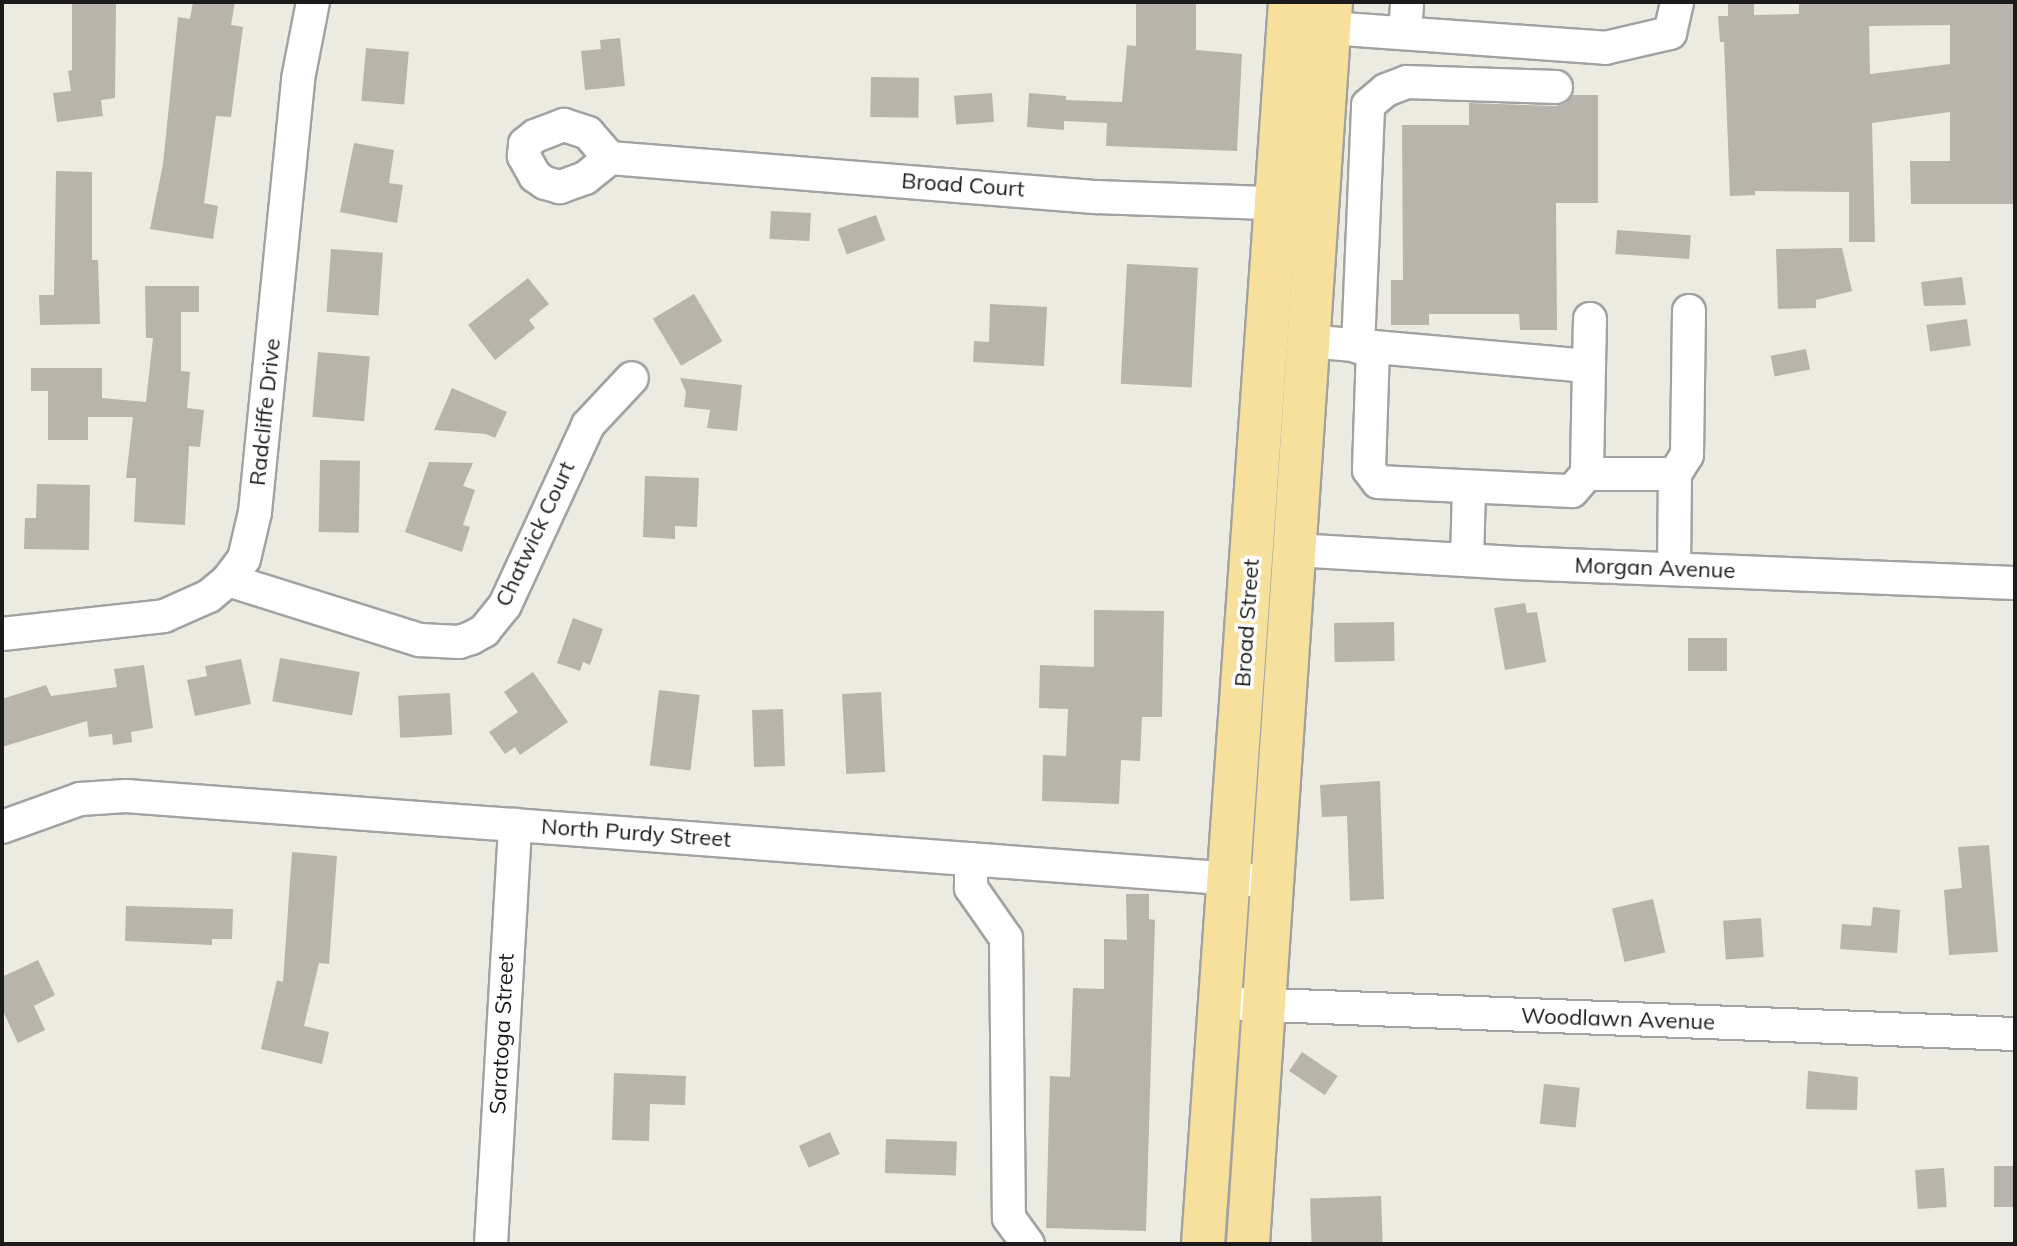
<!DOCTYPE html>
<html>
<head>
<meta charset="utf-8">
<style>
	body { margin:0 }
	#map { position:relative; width:2017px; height:1246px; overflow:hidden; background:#ecebe1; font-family:Mulish,sans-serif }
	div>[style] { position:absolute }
	.building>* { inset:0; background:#b8b3ab; transform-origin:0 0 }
	.roads { filter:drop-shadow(2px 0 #a2a2a2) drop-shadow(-2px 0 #a2a2a2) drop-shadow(0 2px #a2a2a2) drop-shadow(0 -2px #a2a2a2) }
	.minor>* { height:32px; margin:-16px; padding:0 16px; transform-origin:16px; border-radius:16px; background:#fff }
	.major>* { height:42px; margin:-21px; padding:0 21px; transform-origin:21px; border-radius:21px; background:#f6e09c }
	span { translate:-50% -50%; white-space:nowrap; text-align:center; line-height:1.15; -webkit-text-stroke:7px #fff; paint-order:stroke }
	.street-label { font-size:22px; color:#1b1b1b }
	.frame { position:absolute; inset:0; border:4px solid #1b1b1b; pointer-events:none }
</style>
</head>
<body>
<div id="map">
	<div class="building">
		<i style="clip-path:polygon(72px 2px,116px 2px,115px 98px,101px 100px,103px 116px,57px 122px,53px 93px,71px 91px,68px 71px,72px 70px)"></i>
		<i style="clip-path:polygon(193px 2px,235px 2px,231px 25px,243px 27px,231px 117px,216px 116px,204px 203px,218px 206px,213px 239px,150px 229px,163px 164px,178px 17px,190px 19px)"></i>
		<i style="clip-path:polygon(1136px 2px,1196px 2px,1196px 50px,1242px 54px,1237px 151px,1106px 146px,1107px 123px,1064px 121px,1064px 130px,1027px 127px,1029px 93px,1066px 96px,1066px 100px,1122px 102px,1127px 45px,1136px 46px)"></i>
		<i style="clip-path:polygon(evenodd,1728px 2px,1754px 2px,1754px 15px,1799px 14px,1799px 2px,2015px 2px,2015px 204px,1911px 204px,1910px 161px,1950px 161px,1950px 112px,1872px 123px,1875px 242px,1849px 242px,1849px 192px,1755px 191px,1755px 195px,1730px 196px,1724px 42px,1720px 42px,1718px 16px,1728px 16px,1728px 2px,1950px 25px,1950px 64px,1870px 74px,1869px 26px,1950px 25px)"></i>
		<i style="clip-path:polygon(620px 38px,625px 86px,585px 90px,581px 51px,601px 49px,600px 40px)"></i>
		<i style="left:366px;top:48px;width:43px;height:53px;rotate:5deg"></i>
		<i style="left:871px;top:77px;width:48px;height:40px;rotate:1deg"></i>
		<i style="left:992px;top:93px;width:29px;height:38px;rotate:86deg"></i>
		<i style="clip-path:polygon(1573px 95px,1598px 95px,1598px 203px,1556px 203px,1557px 330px,1520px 330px,1519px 314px,1429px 314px,1429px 325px,1391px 325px,1391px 280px,1403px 280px,1402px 125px,1469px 125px,1469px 103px,1556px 106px,1566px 103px)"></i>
		<i style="clip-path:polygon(354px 143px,394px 150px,389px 183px,403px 185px,397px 223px,340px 212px)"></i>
		<i style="clip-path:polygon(56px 171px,92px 172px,92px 260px,98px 260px,100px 324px,40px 325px,39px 295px,54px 295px)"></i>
		<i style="left:771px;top:211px;width:40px;height:28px;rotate:3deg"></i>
		<i style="left:876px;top:215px;width:27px;height:41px;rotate:70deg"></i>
		<i style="left:1617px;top:230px;width:74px;height:24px;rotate:4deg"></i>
		<i style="clip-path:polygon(1842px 248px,1852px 291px,1816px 300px,1816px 308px,1778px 309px,1776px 249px)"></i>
		<i style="left:331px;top:249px;width:52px;height:63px;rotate:4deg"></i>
		<i style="left:1127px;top:264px;width:71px;height:120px;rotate:3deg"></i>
		<i style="clip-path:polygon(1962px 277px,1966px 305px,1924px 306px,1921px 282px)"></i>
		<i style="clip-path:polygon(528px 278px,549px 304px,529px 320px,535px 328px,495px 360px,468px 325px)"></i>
		<i style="clip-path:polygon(145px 286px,199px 286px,199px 312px,181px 312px,181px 371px,190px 372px,187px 408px,204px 410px,200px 447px,189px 446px,185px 525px,134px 522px,136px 478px,126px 478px,133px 417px,88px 417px,88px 440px,48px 440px,48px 391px,31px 391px,31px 368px,102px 368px,102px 398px,146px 402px,153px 338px,146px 338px)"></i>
		<i style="left:694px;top:294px;width:55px;height:48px;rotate:59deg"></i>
		<i style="clip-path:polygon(990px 304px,1047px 307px,1044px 366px,973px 362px,974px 341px,989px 342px)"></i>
		<i style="left:1967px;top:319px;width:27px;height:41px;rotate:82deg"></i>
		<i style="left:1806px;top:349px;width:21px;height:36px;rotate:79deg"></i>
		<i style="left:318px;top:352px;width:52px;height:65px;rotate:5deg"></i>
		<i style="clip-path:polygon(680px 378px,742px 385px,737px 431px,707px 428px,710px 410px,684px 407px,686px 392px)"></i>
		<i style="clip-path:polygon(452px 388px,507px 412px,495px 438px,486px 434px,434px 430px)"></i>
		<i style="left:320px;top:460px;width:40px;height:72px;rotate:1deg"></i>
		<i style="clip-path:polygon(429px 462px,473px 463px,463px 486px,475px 490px,463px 525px,470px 527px,462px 552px,405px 532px)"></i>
		<i style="clip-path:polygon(645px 476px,699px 478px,697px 527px,675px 526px,675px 539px,643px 537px)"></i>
		<i style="clip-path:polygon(37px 484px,90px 485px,89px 550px,24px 549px,25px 518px,36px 518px)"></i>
		<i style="clip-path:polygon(1525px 603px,1527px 613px,1537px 612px,1546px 662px,1505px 670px,1494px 608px)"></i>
		<i style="clip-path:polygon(1094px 610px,1164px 611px,1162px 717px,1142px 717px,1140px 761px,1121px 760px,1119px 804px,1042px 801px,1043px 755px,1066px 756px,1068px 709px,1039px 708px,1040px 665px,1094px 667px)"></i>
		<i style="clip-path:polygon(573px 618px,603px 629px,590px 665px,583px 662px,580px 671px,557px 663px)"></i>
		<i style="left:1394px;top:622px;width:39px;height:60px;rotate:89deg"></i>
		<i style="left:1688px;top:638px;width:39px;height:33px"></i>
		<i style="left:280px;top:658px;width:81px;height:44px;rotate:10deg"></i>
		<i style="clip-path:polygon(241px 659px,251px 704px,195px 716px,187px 680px,207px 676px,205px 666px)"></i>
		<i style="clip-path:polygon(144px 665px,153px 728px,131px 732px,132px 742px,113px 745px,112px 734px,89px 737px,87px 721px,2px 747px,2px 699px,46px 685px,51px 696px,117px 687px,114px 669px)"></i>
		<i style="clip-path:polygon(533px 672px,568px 722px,520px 755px,515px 747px,505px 754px,489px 732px,518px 712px,504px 692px)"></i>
		<i style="left:659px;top:690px;width:41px;height:76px;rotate:7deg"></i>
		<i style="left:881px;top:692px;width:80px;height:39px;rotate:87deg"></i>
		<i style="left:450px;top:693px;width:42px;height:52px;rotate:87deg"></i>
		<i style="left:783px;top:709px;width:57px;height:31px;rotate:88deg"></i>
		<i style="clip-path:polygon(1380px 781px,1384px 899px,1350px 901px,1347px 816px,1322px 817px,1320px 785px)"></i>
		<i style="clip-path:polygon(1989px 845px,1998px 952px,1949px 955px,1944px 890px,1962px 888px,1958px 847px)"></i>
		<i style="clip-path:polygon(292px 852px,337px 856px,329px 964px,319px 963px,304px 1026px,329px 1032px,322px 1064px,261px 1049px,277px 980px,283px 982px)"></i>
		<i style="clip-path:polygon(1126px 894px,1149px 894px,1149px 919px,1155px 920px,1146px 1231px,1046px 1228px,1050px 1076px,1070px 1077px,1073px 988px,1104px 989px,1104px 939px,1127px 940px)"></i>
		<i style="left:1653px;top:899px;width:55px;height:42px;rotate:77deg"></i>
		<i style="clip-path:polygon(126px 906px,233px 909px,232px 939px,212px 939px,212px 945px,125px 941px)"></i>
		<i style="clip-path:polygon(1873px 907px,1900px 910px,1897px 953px,1840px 949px,1842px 924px,1871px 926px)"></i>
		<i style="left:1761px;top:918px;width:39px;height:38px;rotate:86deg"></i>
		<i style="clip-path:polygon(38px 960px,55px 995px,34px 1006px,45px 1030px,18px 1043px,2px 1009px,2px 977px)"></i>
		<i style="left:1302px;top:1052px;width:43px;height:23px;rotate:34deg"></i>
		<i style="clip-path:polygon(1808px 1071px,1858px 1077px,1857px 1110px,1806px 1109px)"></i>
		<i style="clip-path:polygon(614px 1073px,686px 1076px,685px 1105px,650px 1104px,649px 1141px,612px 1140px)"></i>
		<i style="left:1544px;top:1084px;width:36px;height:40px;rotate:6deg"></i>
		<i style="left:830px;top:1132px;width:24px;height:34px;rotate:66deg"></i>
		<i style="left:886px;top:1139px;width:71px;height:34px;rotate:2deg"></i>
		<i style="left:2015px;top:1166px;width:41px;height:21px;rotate:90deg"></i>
		<i style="left:1944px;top:1168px;width:39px;height:29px;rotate:86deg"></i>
		<i style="left:1381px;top:1196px;width:48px;height:71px;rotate:88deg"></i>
	</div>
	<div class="roads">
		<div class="minor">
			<i style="left:1329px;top:28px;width:277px;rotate:4.1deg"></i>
			<i style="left:1605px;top:48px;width:67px;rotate:-13deg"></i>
			<i style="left:1670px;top:33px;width:32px;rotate:-77deg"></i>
			<i style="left:1405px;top:33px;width:31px;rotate:-86deg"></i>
			<i style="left:564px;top:125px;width:25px;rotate:18deg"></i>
			<i style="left:588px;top:133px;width:33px;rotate:49deg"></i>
			<i style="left:610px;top:158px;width:32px;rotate:141deg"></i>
			<i style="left:585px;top:178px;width:27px;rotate:160deg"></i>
			<i style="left:560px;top:187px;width:16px;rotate:-165deg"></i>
			<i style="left:545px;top:183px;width:12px;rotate:-145deg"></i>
			<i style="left:535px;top:176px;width:23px;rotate:-119deg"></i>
			<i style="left:524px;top:156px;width:12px;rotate:-85deg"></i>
			<i style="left:525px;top:144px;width:13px;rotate:-39deg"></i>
			<i style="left:535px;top:136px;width:31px;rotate:-21deg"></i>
			<i style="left:610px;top:158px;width:489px;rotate:4.6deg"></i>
			<i style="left:1097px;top:197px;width:200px;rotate:2deg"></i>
			<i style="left:1308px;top:341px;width:282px;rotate:5.1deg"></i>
			<i style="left:1589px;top:366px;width:108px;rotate:91.1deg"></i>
			<i style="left:1587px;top:474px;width:88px"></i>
			<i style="left:1675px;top:474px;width:22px;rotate:-58deg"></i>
			<i style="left:1687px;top:455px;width:144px;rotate:-89.2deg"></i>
			<i style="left:1358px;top:347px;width:242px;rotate:-87.6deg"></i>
			<i style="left:1368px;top:105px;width:23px;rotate:-40deg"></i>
			<i style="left:1386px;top:90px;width:22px;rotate:-21deg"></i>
			<i style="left:1407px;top:82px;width:149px;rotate:1.9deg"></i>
			<i style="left:1373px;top:348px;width:122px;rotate:91.9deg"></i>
			<i style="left:1369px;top:470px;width:15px;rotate:53deg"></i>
			<i style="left:1378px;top:482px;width:194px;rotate:2.7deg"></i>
			<i style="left:1572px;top:491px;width:23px;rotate:-49deg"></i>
			<i style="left:1589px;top:366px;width:47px;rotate:-88.8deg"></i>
			<i style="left:1295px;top:550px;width:220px;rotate:3.4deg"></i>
			<i style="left:1515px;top:563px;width:500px;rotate:2.29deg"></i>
			<i style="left:1467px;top:560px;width:72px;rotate:-88.4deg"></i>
			<i style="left:1674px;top:568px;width:94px;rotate:-89.4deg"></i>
			<i style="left:228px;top:580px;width:201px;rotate:17.4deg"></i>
			<i style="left:420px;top:640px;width:39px;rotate:3deg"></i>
			<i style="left:459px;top:642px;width:13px;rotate:-18deg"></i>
			<i style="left:471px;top:638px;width:15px;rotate:-28deg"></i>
			<i style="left:484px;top:631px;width:33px;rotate:-51deg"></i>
			<i style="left:505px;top:605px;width:198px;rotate:-65.2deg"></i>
			<i style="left:588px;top:425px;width:64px;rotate:-46.9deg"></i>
			<i style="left:2px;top:634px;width:163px;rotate:-6.3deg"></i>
			<i style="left:164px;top:616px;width:49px;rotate:-24deg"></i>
			<i style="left:209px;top:596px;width:25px;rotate:-40deg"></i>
			<i style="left:228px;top:580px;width:26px;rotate:-53deg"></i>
			<i style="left:244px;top:559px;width:48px;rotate:-76.8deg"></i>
			<i style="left:255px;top:512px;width:435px;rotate:-84.3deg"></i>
			<i style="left:298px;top:79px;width:78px;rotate:-79deg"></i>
			<i style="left:2px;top:827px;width:83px;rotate:-19.7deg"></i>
			<i style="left:80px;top:799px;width:46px;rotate:-3.7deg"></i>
			<i style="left:126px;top:796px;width:1151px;rotate:4.28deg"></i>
			<i style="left:971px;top:859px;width:29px;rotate:90deg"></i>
			<i style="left:971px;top:888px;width:61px;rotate:55deg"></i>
			<i style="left:1006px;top:938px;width:280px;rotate:89.4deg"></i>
			<i style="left:1009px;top:1218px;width:32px;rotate:54deg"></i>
			<i style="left:1244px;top:1004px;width:772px;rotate:2.23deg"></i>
			<i style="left:491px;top:1244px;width:420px;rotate:-86.7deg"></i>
		</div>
		<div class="major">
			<i style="left:1203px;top:1244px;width:1245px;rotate:-85.99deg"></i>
			<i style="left:1248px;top:1244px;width:1245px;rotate:-86.18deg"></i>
		</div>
	</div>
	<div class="street-label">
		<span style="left:963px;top:185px;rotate:4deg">Broad Court</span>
		<span style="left:265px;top:412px;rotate:-84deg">Radcliffe Drive</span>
		<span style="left:535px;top:534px;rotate:-65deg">Chatwick Court</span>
		<span style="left:1655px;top:568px;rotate:2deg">Morgan Avenue</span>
		<span style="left:1247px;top:623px;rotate:-86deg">Broad Street</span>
		<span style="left:636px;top:833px;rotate:4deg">North Purdy Street</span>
		<span style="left:1618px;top:1019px;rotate:2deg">Woodlawn Avenue</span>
		<span style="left:502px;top:1034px;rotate:-87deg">Saratoga Street</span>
	</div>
	<div class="frame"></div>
</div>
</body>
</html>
